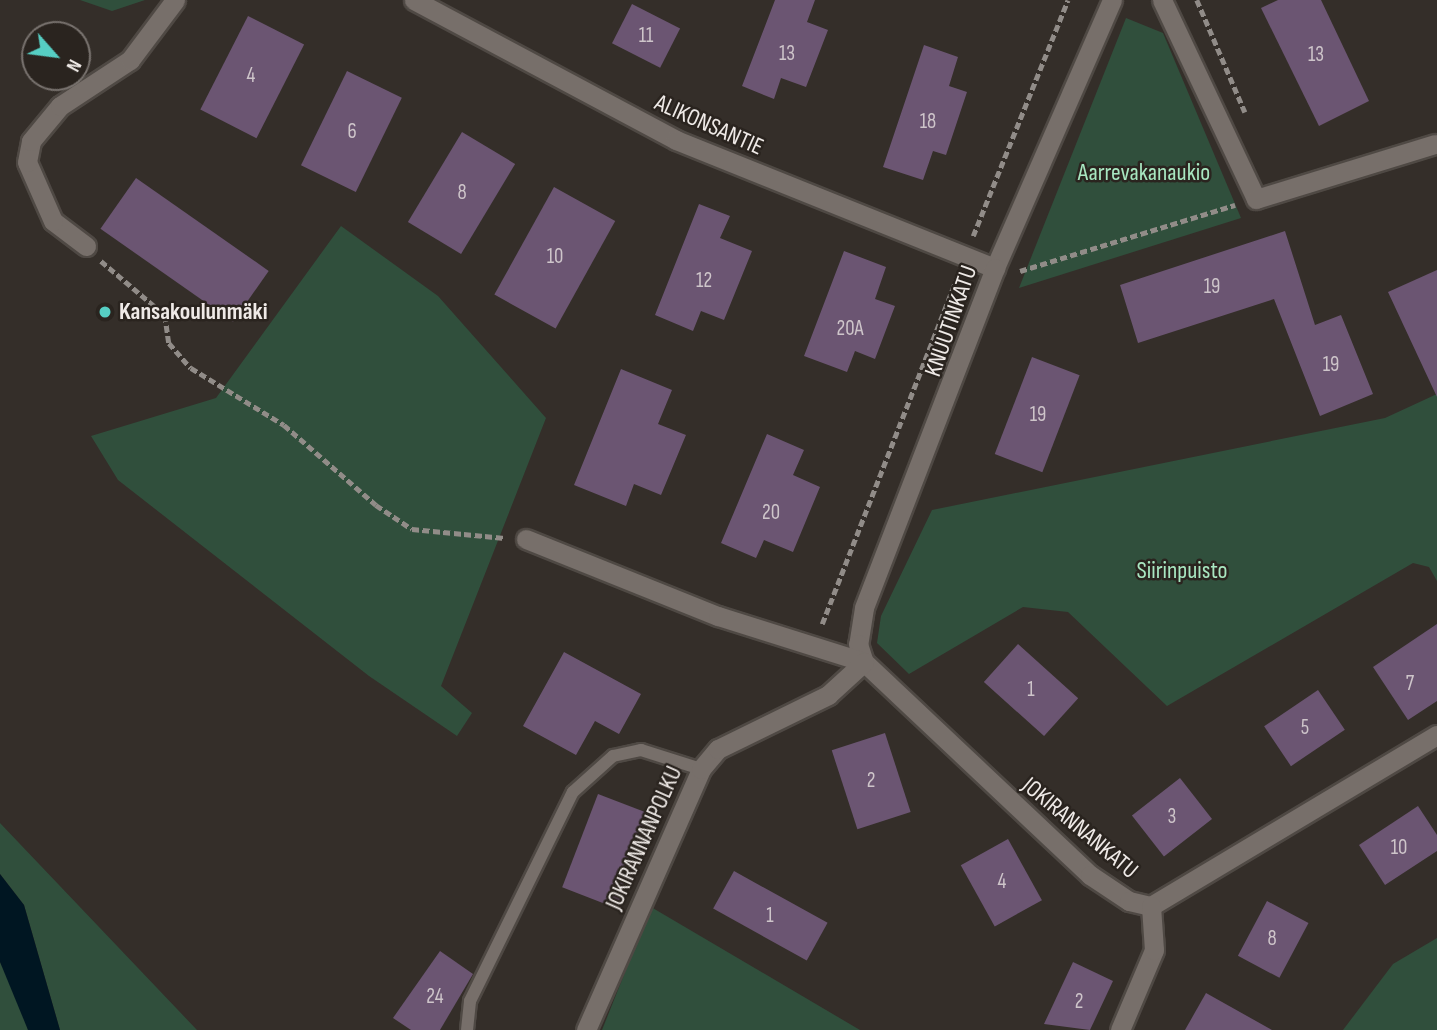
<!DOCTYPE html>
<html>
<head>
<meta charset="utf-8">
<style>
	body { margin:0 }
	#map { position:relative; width:1437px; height:1030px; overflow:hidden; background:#342e29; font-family:"Sofia Sans Condensed",sans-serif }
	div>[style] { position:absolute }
	.green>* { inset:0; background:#304f3c }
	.water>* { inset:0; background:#001622 }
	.building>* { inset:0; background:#6b5572; transform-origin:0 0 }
	.path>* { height:4.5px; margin-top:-2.25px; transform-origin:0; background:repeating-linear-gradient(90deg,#918c88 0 7px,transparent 0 10.5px) }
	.roads { filter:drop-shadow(2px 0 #4f4944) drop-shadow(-2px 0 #4f4944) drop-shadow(0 2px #4f4944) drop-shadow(0 -2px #4f4944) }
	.service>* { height:12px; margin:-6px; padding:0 6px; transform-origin:6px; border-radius:6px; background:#776f6a }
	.minor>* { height:19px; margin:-9.5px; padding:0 9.5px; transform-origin:9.5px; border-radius:9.5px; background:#776f6a }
	.dots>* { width:19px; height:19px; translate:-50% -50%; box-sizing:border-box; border:4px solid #2a241f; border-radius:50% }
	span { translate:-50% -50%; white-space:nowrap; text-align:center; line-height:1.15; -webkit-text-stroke:5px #2a241f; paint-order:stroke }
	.number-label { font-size:21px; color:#cec5ca }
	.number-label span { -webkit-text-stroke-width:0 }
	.street-label { font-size:24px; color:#efeae7 }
	.park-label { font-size:24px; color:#a8e7c1 }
	.poi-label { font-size:24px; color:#efeae7; font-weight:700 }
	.left { translate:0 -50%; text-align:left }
	.north { position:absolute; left:21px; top:21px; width:70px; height:70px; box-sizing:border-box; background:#2a241f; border:2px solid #79736f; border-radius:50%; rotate:118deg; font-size:19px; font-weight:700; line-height:28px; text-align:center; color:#efeae7 }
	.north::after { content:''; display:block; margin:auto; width:24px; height:32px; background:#56cec3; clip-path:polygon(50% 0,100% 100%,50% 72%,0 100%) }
</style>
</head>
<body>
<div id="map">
	<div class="green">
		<i style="clip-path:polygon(80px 0,145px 0,112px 11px)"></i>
		<i style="clip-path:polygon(1126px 18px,1163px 33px,1241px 218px,1019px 288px)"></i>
		<i style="clip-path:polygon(341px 226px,438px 296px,546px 418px,441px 686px,472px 713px,457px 736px,369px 676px,118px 480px,91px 436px,216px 398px)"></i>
		<i style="clip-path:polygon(1437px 394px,1437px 581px,1429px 567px,1413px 563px,1167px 706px,1068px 612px,1023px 607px,909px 674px,877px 643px,881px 616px,932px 510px,1385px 418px)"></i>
		<i style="clip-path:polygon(0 823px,197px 1030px,60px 1030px,24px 905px,0 874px)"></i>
		<i style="clip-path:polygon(651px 907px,860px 1030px,602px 1030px)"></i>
		<i style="clip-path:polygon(1437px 938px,1437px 1030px,1343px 1030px,1393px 964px)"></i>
		<i style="clip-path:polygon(0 962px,14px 986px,28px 1030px,0 1030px)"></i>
	</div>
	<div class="water">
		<i style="clip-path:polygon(0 874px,24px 905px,60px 1030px,28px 1030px,0 962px)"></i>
	</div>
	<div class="building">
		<i style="clip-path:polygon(775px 0,815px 0,807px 22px,828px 30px,806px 87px,781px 78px,774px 99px,742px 86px)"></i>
		<i style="clip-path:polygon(1278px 0,1321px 0,1369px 101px,1319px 126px,1261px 8px)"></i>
		<i style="left:632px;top:4px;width:54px;height:44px;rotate:27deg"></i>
		<i style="left:248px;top:16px;width:63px;height:105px;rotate:27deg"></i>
		<i style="clip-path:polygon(924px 45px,958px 57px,949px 86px,967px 92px,946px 155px,933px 151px,923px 180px,883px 167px)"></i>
		<i style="left:347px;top:71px;width:61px;height:105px;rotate:26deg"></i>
		<i style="left:462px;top:132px;width:62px;height:105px;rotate:31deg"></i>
		<i style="left:136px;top:178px;width:162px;height:62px;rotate:35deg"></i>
		<i style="left:554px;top:187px;width:70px;height:123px;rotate:29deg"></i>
		<i style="clip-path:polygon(699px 204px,730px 216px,720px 238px,752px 251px,724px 320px,701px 311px,693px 331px,655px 315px)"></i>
		<i style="clip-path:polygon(1285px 231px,1315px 325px,1341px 315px,1373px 394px,1320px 416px,1274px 299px,1138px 343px,1120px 285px)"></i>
		<i style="clip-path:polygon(844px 251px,886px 267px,875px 299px,895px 306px,875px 359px,855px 351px,847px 372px,804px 356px)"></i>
		<i style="clip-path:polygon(1437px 270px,1437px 397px,1388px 292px)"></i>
		<i style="left:1032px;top:357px;width:51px;height:104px;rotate:21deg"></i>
		<i style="clip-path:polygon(621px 369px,672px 390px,658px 424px,686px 435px,661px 495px,634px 484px,626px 506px,574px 485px)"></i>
		<i style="clip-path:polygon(767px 434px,804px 450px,793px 475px,820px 487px,793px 552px,764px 540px,756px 558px,721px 543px)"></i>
		<i style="clip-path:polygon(1437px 624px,1437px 701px,1408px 720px,1373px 667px)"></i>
		<i style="left:1018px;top:644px;width:81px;height:51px;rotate:42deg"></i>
		<i style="clip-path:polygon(564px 652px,641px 694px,619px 734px,595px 721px,576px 755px,523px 726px)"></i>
		<i style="left:1318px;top:690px;width:48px;height:65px;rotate:56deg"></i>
		<i style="left:885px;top:733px;width:83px;height:56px;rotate:72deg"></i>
		<i style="left:1180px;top:778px;width:52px;height:61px;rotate:52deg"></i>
		<i style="left:598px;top:794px;width:58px;height:100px;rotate:21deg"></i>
		<i style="clip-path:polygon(1418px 806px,1437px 835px,1437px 851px,1385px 885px,1359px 845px)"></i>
		<i style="left:1008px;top:839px;width:70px;height:54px;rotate:61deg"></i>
		<i style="left:734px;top:871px;width:107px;height:43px;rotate:29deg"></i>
		<i style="left:1267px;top:901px;width:47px;height:62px;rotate:28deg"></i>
		<i style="clip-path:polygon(440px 951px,473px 974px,440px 1030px,411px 1030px,393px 1018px)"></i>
		<i style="clip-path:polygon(1073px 962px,1113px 981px,1090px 1030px,1044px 1024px)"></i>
		<i style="clip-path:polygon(1206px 993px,1272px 1030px,1185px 1030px)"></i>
	</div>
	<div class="path">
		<i style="left:1197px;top:0;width:122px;rotate:66.8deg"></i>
		<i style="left:973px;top:236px;width:254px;rotate:-68.1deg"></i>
		<i style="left:101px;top:261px;width:84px;rotate:40.2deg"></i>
		<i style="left:165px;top:315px;width:28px;rotate:82deg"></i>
		<i style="left:169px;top:343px;width:33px;rotate:49deg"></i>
		<i style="left:191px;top:368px;width:109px;rotate:31.5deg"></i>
		<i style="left:284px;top:425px;width:122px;rotate:41deg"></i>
		<i style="left:376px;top:505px;width:43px;rotate:33.7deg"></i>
		<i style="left:412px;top:529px;width:93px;rotate:5.5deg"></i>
		<i style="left:1020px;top:271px;width:225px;rotate:-17.1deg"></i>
		<i style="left:822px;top:624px;width:372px;rotate:-68.7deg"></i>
	</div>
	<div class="roads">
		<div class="service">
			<i style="left:467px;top:1030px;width:29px;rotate:-84deg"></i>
			<i style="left:470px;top:1001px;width:233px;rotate:-63.8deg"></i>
			<i style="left:573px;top:792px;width:54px;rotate:-42deg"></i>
			<i style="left:613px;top:756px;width:29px;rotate:-12deg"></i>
			<i style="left:641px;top:750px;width:63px;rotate:17.6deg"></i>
		</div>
		<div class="minor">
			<i style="left:414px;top:0;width:297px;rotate:28.1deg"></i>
			<i style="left:676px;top:140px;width:344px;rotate:21.9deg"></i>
			<i style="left:1112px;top:0;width:292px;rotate:113.6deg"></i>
			<i style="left:995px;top:268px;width:364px;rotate:111.1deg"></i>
			<i style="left:864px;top:608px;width:36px;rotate:99deg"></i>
			<i style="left:858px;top:644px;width:19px;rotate:72deg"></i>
			<i style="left:864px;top:662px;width:311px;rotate:43.3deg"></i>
			<i style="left:1090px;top:875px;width:47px;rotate:33.7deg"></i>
			<i style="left:1129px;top:901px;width:23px;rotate:13deg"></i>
			<i style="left:1151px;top:906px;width:333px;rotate:-30.9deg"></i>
			<i style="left:1162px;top:0;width:220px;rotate:64.7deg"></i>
			<i style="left:1256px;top:199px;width:187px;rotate:-17.1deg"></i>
			<i style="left:86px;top:246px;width:41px;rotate:-142.9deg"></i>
			<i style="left:53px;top:221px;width:64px;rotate:-113.8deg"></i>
			<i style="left:27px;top:162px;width:21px;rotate:-79deg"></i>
			<i style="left:31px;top:141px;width:45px;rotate:-50.4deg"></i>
			<i style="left:60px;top:106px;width:84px;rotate:-33.3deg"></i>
			<i style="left:130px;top:60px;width:75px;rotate:-53.1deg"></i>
			<i style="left:526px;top:539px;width:207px;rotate:21.9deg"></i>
			<i style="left:718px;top:616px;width:153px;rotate:17.5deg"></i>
			<i style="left:586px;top:1030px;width:285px;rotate:-66.2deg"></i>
			<i style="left:701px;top:769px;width:26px;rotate:-50deg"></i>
			<i style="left:718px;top:749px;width:123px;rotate:-26.1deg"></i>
			<i style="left:828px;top:695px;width:49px;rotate:-42.5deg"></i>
			<i style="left:1120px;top:1030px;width:87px;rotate:-67deg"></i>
			<i style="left:1154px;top:950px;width:44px;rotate:-93.9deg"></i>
		</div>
	</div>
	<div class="dots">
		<i style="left:105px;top:312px;background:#56cec3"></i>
	</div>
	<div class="number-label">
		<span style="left:646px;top:36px">11</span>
		<span style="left:787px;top:54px">13</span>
		<span style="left:1316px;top:55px">13</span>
		<span style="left:251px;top:76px">4</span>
		<span style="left:928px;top:122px">18</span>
		<span style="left:352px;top:132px">6</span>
		<span style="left:462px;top:193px">8</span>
		<span style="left:555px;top:257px">10</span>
		<span style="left:704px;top:281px">12</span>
		<span style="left:1212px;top:287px">19</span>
		<span style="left:850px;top:329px">20A</span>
		<span style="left:1331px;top:365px">19</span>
		<span style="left:1038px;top:415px">19</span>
		<span style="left:771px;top:513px">20</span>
		<span style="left:1410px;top:684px">7</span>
		<span style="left:1031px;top:690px">1</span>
		<span style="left:1305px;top:728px">5</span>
		<span style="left:871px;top:781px">2</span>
		<span style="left:1172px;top:817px">3</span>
		<span style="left:1399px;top:848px">10</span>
		<span style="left:1002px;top:882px">4</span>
		<span style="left:770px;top:916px">1</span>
		<span style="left:1272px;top:939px">8</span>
		<span style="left:435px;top:997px">24</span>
		<span style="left:1079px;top:1002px">2</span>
	</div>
	<div class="street-label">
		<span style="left:709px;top:125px;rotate:24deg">ALIKONSANTIE</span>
		<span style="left:951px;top:321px;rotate:-71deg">KNUUTINKATU</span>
		<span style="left:1080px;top:828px;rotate:40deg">JOKIRANNANKATU</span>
		<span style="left:644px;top:838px;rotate:-66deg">JOKIRANNANPOLKU</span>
	</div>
	<div class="park-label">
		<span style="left:1144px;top:173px">Aarrevakanaukio</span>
		<span style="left:1182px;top:571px">Siirinpuisto</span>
	</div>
	<div class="poi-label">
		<span class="left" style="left:119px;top:312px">Kansakoulunmäki</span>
	</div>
	<div class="north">N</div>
</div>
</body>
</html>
